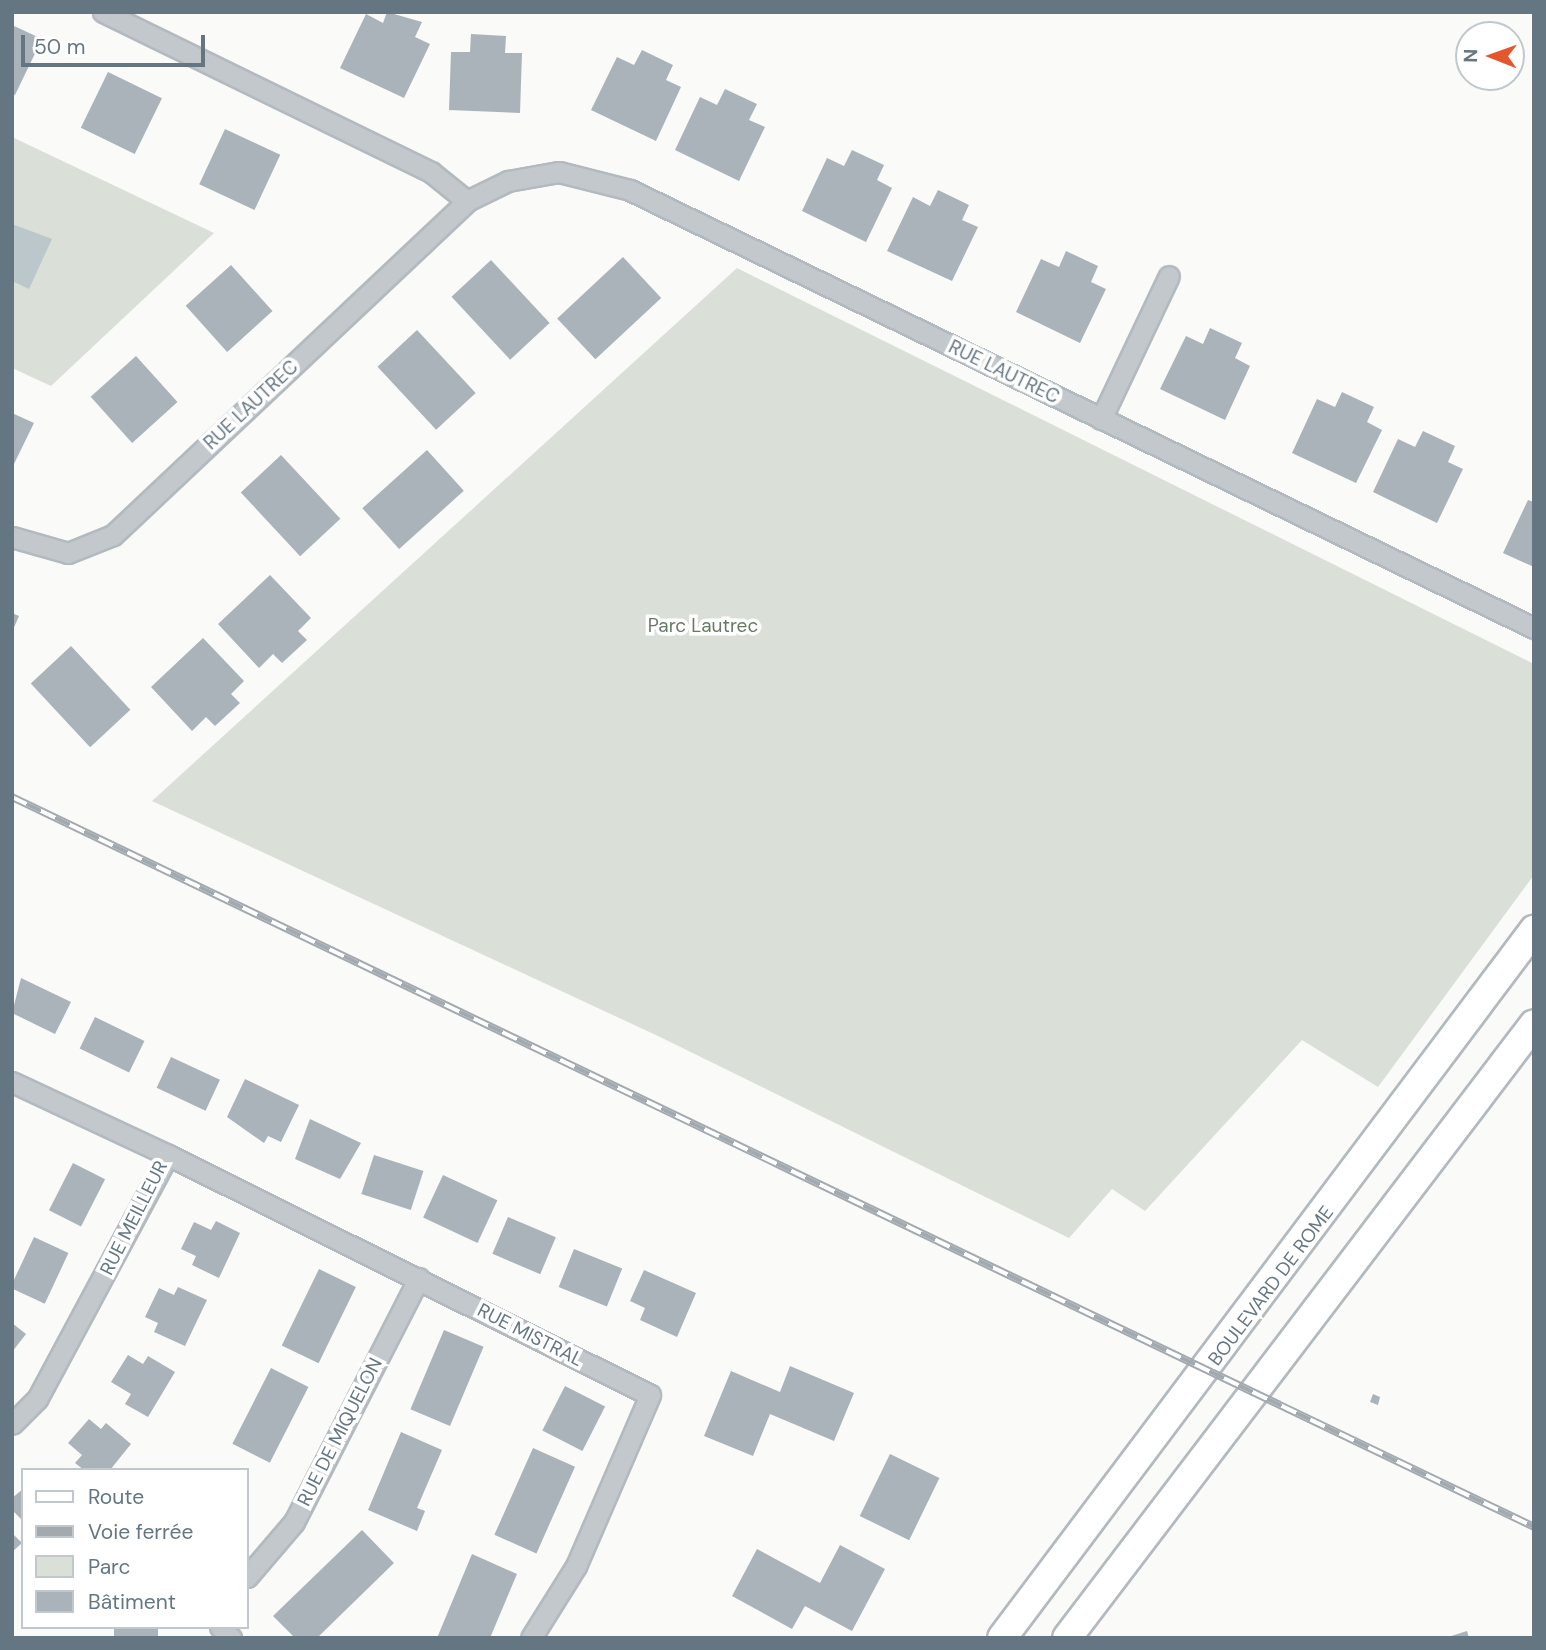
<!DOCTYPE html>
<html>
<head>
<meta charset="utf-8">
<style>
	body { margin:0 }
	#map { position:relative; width:1546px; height:1650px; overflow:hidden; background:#fafaf8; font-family:"DM Sans",sans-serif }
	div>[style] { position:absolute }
	.green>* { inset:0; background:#dadfd7 }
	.water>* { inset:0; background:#bbc7cb }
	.building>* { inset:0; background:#aab3b9; transform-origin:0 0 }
	.roads { filter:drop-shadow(2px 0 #b3babf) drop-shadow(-2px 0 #b3babf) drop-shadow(0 2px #b3babf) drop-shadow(0 -2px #b3babf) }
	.street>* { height:19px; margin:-9.5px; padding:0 9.5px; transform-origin:9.5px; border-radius:9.5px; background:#c3c8cc }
	.secondary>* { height:28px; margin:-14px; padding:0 14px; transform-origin:14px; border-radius:14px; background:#fff }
	.rail>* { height:8px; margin-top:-4px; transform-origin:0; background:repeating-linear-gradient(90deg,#fff 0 16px,#a2aab0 0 32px); box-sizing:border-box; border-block:2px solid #a2aab0 }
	span { translate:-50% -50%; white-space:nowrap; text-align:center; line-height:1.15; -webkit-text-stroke:7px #fff; paint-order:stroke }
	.street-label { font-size:19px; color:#657683 }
	.park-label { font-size:19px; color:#687a64 }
	.frame { position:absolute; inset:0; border:14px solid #657683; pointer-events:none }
	.legend { position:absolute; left:21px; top:1468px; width:228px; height:161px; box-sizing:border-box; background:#fff; border:2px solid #c1c8cd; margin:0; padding:9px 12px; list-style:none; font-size:21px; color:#657683 }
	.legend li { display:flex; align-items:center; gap:14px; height:35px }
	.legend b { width:35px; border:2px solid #c1c8cd }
	.north { position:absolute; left:1455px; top:21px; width:70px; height:70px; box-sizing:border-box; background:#fff; border:2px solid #c1c8cd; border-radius:50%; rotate:271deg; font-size:19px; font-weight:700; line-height:28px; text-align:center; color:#657683 }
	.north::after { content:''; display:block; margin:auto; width:24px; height:32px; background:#e4572e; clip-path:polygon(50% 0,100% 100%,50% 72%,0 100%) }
	.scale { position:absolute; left:21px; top:35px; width:184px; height:32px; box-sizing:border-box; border:4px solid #657683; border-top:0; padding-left:9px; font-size:21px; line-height:24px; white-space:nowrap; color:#657683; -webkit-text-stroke:5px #fff; paint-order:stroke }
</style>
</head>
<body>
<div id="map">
	<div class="green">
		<i style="clip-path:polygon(12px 137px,214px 233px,51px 386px,12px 368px)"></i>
		<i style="clip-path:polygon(737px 268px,1534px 664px,1534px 875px,1378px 1087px,1302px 1040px,1145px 1211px,1112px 1189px,1069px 1238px,658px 1036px,152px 801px)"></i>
	</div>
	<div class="water">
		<i style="clip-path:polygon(12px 224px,52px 239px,29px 289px,12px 281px)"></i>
	</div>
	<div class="building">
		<i style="clip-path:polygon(387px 12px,422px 22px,415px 37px,430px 44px,404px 98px,340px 68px,366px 14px,383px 23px)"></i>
		<i style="clip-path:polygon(12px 25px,42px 39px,15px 95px,12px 94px)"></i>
		<i style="clip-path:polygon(471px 34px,506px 36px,505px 53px,522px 53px,520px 113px,449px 110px,451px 52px,470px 52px)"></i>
		<i style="clip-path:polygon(642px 50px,673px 65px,666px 80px,681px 87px,656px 141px,591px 110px,617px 57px,634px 65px)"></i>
		<i style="left:108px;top:72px;width:60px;height:62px;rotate:26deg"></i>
		<i style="clip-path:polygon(725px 89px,757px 104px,749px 120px,765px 127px,739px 181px,675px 150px,700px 97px,717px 105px)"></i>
		<i style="left:225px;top:129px;width:61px;height:61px;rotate:25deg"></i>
		<i style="clip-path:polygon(852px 150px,884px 165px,877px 180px,892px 188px,866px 242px,802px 211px,827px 158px,844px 166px)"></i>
		<i style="clip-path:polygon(938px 190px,969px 205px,962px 220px,978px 227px,952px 281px,887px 251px,913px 197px,930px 206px)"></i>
		<i style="clip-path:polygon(1066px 251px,1098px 266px,1091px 282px,1106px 289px,1080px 343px,1016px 312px,1041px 259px,1059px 267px)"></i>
		<i style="left:623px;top:257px;width:56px;height:90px;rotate:47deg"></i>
		<i style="left:491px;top:260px;width:86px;height:54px;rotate:47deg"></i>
		<i style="left:231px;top:265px;width:62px;height:61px;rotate:48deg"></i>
		<i style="clip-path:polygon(1210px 328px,1242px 343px,1235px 358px,1250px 366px,1225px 420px,1160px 389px,1186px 336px,1203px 344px)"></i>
		<i style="left:417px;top:330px;width:86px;height:54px;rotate:47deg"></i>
		<i style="left:136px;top:356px;width:62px;height:61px;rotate:48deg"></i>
		<i style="clip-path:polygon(1342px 392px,1374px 407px,1367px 422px,1382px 430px,1356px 483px,1292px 453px,1317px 399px,1335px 407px)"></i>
		<i style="clip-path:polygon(12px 413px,34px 423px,12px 468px)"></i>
		<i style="clip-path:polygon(1423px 431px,1455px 446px,1448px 462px,1463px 469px,1437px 523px,1373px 492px,1398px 439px,1415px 447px)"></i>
		<i style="left:427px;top:450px;width:55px;height:87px;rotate:48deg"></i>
		<i style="left:281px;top:455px;width:87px;height:55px;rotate:47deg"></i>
		<i style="clip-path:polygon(1528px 500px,1534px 502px,1534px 567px,1503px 553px)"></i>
		<i style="clip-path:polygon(270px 575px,311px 618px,298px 631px,307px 640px,282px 663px,273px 654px,259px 668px,218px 624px)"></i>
		<i style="clip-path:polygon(12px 613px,19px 616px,12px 632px)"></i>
		<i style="clip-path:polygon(203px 638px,244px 681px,231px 694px,240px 703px,215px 726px,206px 717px,192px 731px,151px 687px)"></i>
		<i style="left:71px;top:646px;width:87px;height:55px;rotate:47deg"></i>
		<i style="clip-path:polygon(21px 978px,71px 1002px,55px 1034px,12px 1013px)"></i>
		<i style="left:95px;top:1017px;width:55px;height:35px;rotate:26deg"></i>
		<i style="left:171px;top:1057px;width:54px;height:34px;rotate:25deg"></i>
		<i style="clip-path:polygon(245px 1079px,299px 1105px,281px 1142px,268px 1136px,264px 1143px,227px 1117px)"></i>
		<i style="clip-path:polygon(310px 1119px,361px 1143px,340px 1179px,295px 1159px)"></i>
		<i style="left:374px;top:1155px;width:52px;height:41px;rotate:18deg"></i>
		<i style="left:73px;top:1163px;width:36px;height:53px;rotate:27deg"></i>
		<i style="left:443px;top:1175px;width:60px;height:47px;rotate:25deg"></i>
		<i style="left:508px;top:1217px;width:52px;height:40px;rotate:23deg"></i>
		<i style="clip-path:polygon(216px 1221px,240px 1233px,219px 1278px,192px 1265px,196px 1256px,181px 1249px,194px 1222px,211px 1230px)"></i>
		<i style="left:34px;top:1237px;width:38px;height:56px;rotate:25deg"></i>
		<i style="left:574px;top:1249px;width:52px;height:41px;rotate:22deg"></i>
		<i style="left:319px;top:1269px;width:41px;height:85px;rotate:26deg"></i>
		<i style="clip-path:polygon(644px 1270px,696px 1293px,677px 1337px,640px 1320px,645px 1308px,630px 1301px)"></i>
		<i style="clip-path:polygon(178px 1287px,207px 1300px,185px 1346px,154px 1332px,158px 1323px,145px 1317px,159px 1288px,174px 1295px)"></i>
		<i style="clip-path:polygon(12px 1323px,26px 1334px,12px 1352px)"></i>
		<i style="left:444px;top:1330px;width:43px;height:86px;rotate:23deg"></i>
		<i style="clip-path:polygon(128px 1355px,143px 1364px,148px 1356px,175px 1372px,148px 1417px,125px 1404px,131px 1394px,111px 1382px)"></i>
		<i style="clip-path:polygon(790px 1366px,854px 1393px,834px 1441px,770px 1414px,753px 1456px,704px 1436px,731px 1371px,780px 1392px)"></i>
		<i style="left:271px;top:1368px;width:42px;height:85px;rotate:27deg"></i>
		<i style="left:565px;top:1386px;width:45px;height:50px;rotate:27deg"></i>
		<i style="clip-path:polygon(1373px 1394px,1380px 1397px,1378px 1405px,1370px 1402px)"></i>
		<i style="clip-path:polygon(89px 1419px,101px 1429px,106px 1423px,131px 1444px,110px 1470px,84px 1470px,75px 1463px,82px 1455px,68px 1443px)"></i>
		<i style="clip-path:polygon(401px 1432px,442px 1450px,417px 1508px,425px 1511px,417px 1531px,368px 1510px)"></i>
		<i style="left:533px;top:1448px;width:46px;height:95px;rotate:24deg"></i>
		<i style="left:890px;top:1454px;width:55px;height:69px;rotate:26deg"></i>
		<i style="clip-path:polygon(23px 1489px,23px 1521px,12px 1510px,12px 1498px)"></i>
		<i style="clip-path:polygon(362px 1530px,394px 1563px,317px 1638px,295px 1638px,273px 1616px)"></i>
		<i style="clip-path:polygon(12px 1533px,22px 1543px,12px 1552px)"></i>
		<i style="clip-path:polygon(840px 1545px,885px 1569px,852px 1631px,805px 1606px,792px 1629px,732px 1596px,757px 1549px,820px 1583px)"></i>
		<i style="clip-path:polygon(472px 1554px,517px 1574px,490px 1638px,437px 1638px)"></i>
		<i style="left:114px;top:1627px;width:44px;height:11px"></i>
		<i style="clip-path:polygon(1467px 1631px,1469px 1638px,1448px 1638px,1448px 1637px)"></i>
	</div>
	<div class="roads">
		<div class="street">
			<i style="left:103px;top:12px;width:365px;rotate:26deg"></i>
			<i style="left:431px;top:172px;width:46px;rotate:38.9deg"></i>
			<i style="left:1101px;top:419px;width:158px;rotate:-64.6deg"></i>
			<i style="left:12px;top:537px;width:58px;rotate:15.9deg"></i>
			<i style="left:68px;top:553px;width:48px;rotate:-21.8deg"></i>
			<i style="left:113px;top:535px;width:487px;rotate:-43.3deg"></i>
			<i style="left:467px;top:201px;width:46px;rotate:-26deg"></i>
			<i style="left:508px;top:181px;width:52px;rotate:-10deg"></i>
			<i style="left:559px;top:172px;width:73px;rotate:14.2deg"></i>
			<i style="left:630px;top:190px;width:1005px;rotate:25.85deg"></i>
			<i style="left:12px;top:1082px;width:172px;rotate:25.1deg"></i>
			<i style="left:168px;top:1155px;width:277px;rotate:118.2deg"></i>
			<i style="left:37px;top:1399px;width:35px;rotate:135deg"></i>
			<i style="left:168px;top:1155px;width:538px;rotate:26.47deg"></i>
			<i style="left:650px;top:1395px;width:186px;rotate:113.4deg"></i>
			<i style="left:576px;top:1566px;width:85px;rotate:122deg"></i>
			<i style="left:247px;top:1577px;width:72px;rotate:-49.5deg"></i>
			<i style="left:294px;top:1522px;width:274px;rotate:-62.9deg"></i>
			<i style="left:220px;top:1627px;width:16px;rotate:45deg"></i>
		</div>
		<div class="secondary">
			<i style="left:1002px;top:1638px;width:886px;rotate:-53.08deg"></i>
			<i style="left:1067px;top:1638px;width:771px;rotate:-52.74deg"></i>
		</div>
	</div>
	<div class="rail">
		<i style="left:12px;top:797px;width:1688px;rotate:25.62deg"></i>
	</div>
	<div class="street-label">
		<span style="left:1004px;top:372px;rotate:26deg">RUE LAUTREC</span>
		<span style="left:251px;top:405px;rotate:-43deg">RUE LAUTREC</span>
		<span style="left:134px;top:1218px;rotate:-63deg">RUE MEILLEUR</span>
		<span style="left:1271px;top:1286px;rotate:-53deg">BOULEVARD DE ROME</span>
		<span style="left:530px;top:1335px;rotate:27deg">RUE MISTRAL</span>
		<span style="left:340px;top:1432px;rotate:-63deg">RUE DE MIQUELON</span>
	</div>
	<div class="park-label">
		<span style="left:703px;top:626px">Parc Lautrec</span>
	</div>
	<div class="frame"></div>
	<ul class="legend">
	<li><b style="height:9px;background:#fff"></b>Route</li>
	<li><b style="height:9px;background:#a2aab0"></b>Voie ferrée</li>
	<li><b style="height:19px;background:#dadfd7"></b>Parc</li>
	<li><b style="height:19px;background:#aab3b9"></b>Bâtiment</li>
	</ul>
	<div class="north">N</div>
	<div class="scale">50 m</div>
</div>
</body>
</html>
